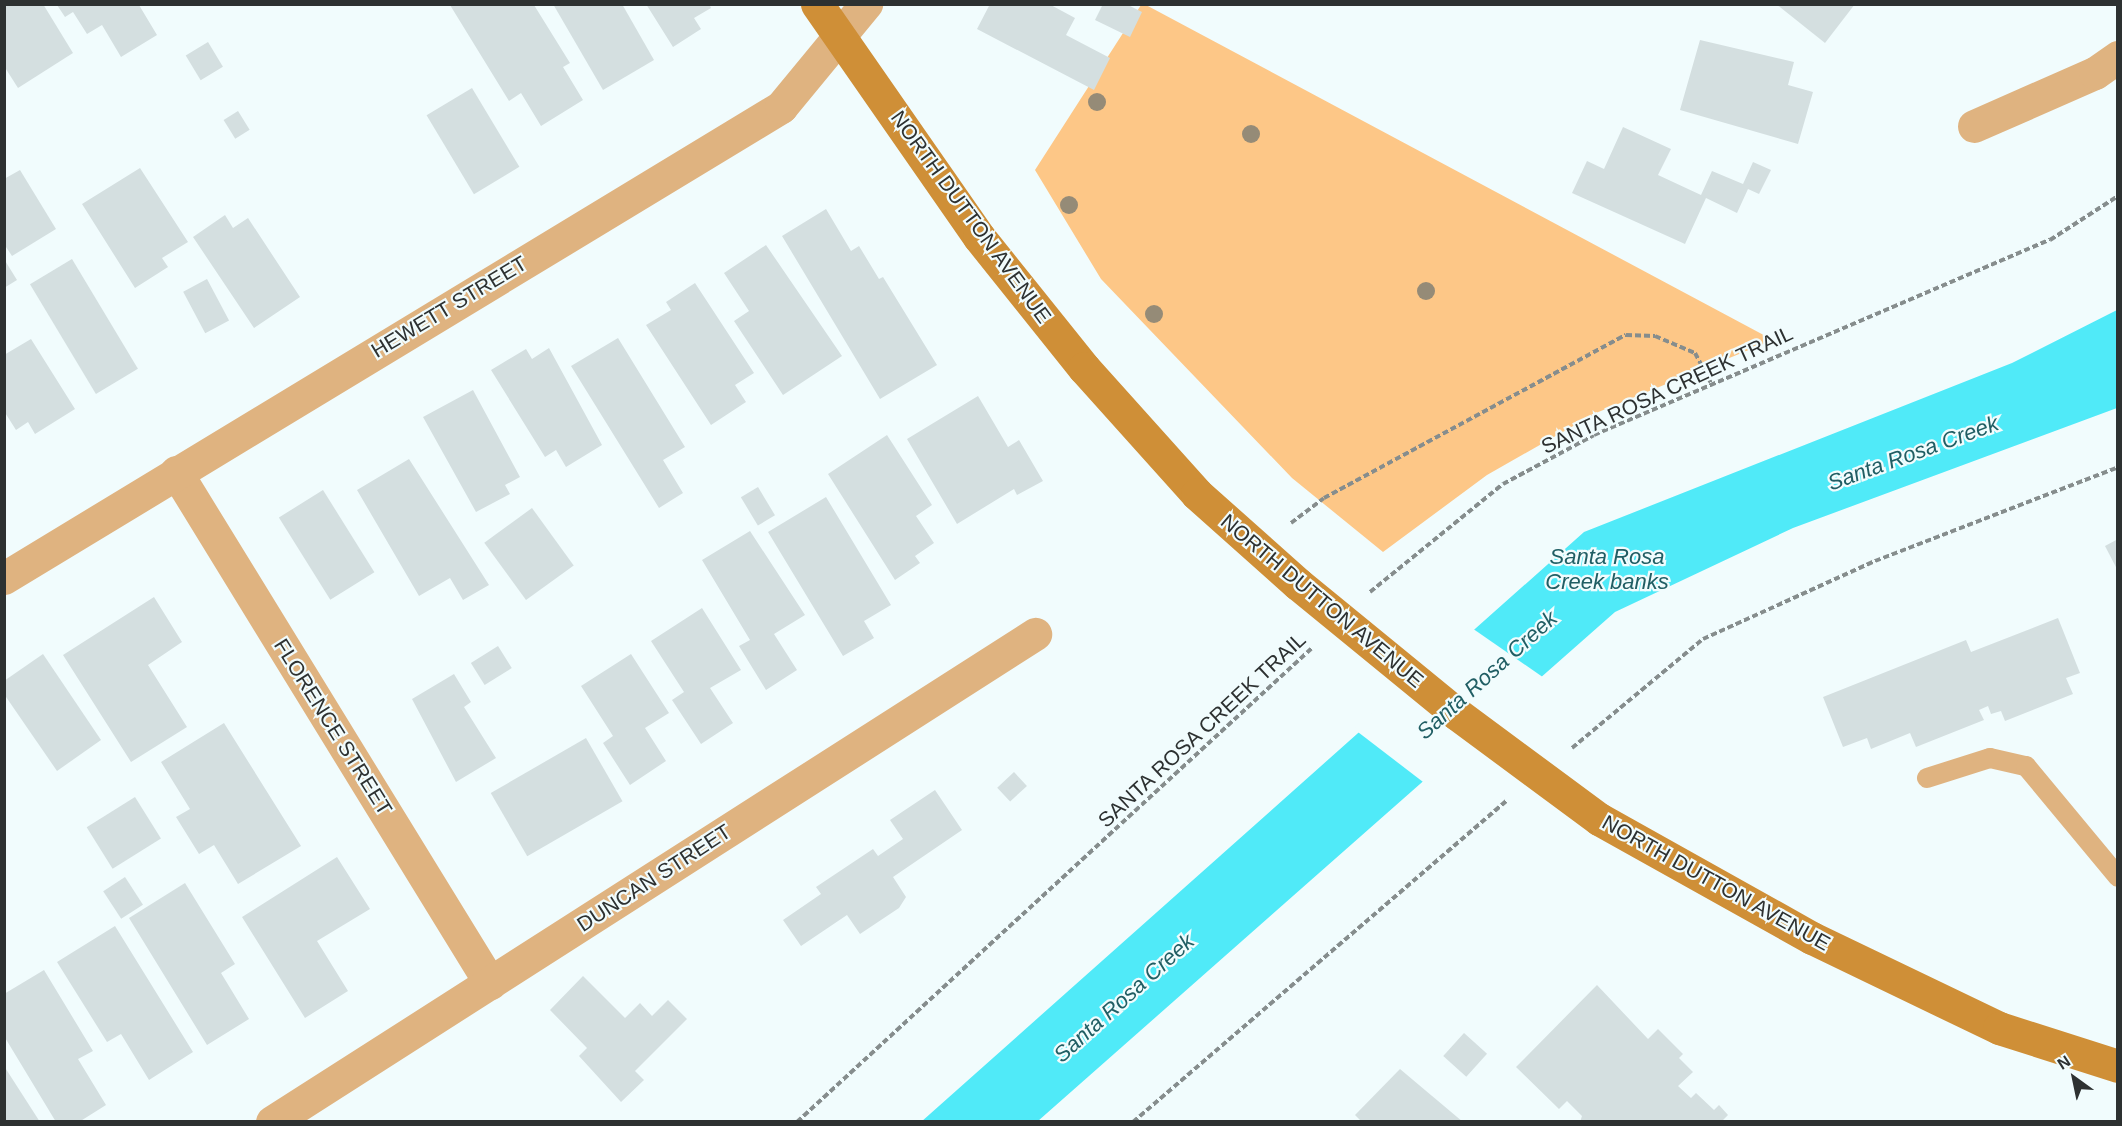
<!DOCTYPE html>
<html>
<head>
<meta charset="utf-8">
<style>
	body { margin:0 }
	#map { position:relative; width:2122px; height:1126px; overflow:hidden; background:#f1fcfd; font-family:Arial,sans-serif }
	div>[style] { position:absolute }
	.green>* { inset:0; background:#fdc787 }
	.water>* { inset:0; background:#50eaf8 }
	.pier>* { inset:0; background:#f1fcfd }
	.building>* { inset:0; background:#d4dfe0; transform-origin:0 0 }
	.path>* { height:4px; margin-top:-2px; transform-origin:0; background:repeating-linear-gradient(90deg,#868d8d 0 6px,transparent 0 9px) }
	.lane>* { height:20px; margin:-10px; padding:0 10px; transform-origin:10px; border-radius:10px; background:#dfb380 }
	.street>* { height:33px; margin:-16.5px; padding:0 16.5px; transform-origin:16.5px; border-radius:16.5px; background:#dfb380 }
	.secondary>* { height:33px; margin:-16.5px; padding:0 16.5px; transform-origin:16.5px; border-radius:16.5px; background:#cf8f37 }
	.secondary-bridge>* { height:33px; margin:-16.5px; padding:0 16.5px; transform-origin:16.5px; border-radius:16.5px; background:#cf8f37 }
	.trees>* { width:18px; height:18px; margin:-9px; border-radius:50%; background:#958b77 }
	span { translate:-50% -50%; white-space:nowrap; text-align:center; line-height:1.15; -webkit-text-stroke:4.5px #f1fcfd; paint-order:stroke }
	.street-label { font-size:21px; color:#2d3131 }
	.water-label { font-size:22px; color:#205e64; font-style:italic }
	.frame { position:absolute; inset:0; border:6px solid #2d3131; pointer-events:none }
	.north { position:absolute; left:2044px; top:1048px; width:60px; height:60px; -webkit-text-stroke:4px #f1fcfd; paint-order:stroke; rotate:327deg; font-size:16px; font-weight:700; line-height:24px; text-align:center; color:#2d3131 }
	.north::after { content:''; display:block; margin:auto; width:21px; height:27px; background:#2d3131; clip-path:polygon(50% 0,100% 100%,50% 72%,0 100%) }
</style>
</head>
<body>
<div id="map">
	<div class="green">
		<i style="clip-path:polygon(1141px 5px,1146px 5px,1773px 340px,1596px 413px,1487px 475px,1383px 552px,1292px 478px,1101px 279px,1035px 170px)"></i>
	</div>
	<div class="water">
		<i style="clip-path:polygon(2117px 310px,2117px 408px,1793px 528px,1615px 612px,1038px 1121px,921px 1122px,1584px 532px,2012px 363px)"></i>
	</div>
	<div class="pier">
		<i style="clip-path:polygon(1469px 626px,1547px 680px,1427px 785px,1354px 729px)"></i>
	</div>
	<div class="building">
		<i style="clip-path:polygon(4px 4px,43px 4px,73px 53px,18px 88px,4px 66px)"></i>
		<i style="clip-path:polygon(553px 4px,622px 4px,654px 60px,603px 90px)"></i>
		<i style="clip-path:polygon(646px 4px,709px 4px,711px 8px,694px 18px,701px 29px,673px 47px)"></i>
		<i style="clip-path:polygon(990px 4px,1049px 4px,1075px 18px,1066px 35px,1110px 58px,1094px 90px,977px 29px)"></i>
		<i style="clip-path:polygon(1103px 4px,1126px 4px,1142px 12px,1130px 37px,1095px 20px)"></i>
		<i style="clip-path:polygon(1776px 4px,1855px 4px,1825px 43px)"></i>
		<i style="clip-path:polygon(57px 5px,139px 5px,157px 35px,121px 57px,102px 25px,87px 34px,73px 12px,65px 17px)"></i>
		<i style="clip-path:polygon(450px 5px,534px 5px,570px 63px,563px 67px,583px 100px,541px 126px,521px 93px,509px 101px)"></i>
		<i style="clip-path:polygon(1700px 40px,1794px 62px,1788px 85px,1813px 92px,1798px 144px,1680px 110px)"></i>
		<i style="left:208px;top:42px;width:29px;height:26px;rotate:59deg"></i>
		<i style="left:472px;top:88px;width:92px;height:53px;rotate:59deg"></i>
		<i style="left:238px;top:111px;width:22px;height:17px;rotate:58deg"></i>
		<i style="clip-path:polygon(1623px 127px,1671px 149px,1658px 175px,1701px 195px,1712px 171px,1743px 184px,1753px 162px,1771px 170px,1759px 194px,1748px 189px,1737px 213px,1706px 198px,1685px 244px,1572px 193px,1587px 161px,1604px 169px)"></i>
		<i style="clip-path:polygon(140px 168px,188px 242px,162px 258px,168px 267px,135px 288px,82px 204px)"></i>
		<i style="clip-path:polygon(20px 170px,56px 229px,12px 256px,4px 244px,4px 179px)"></i>
		<i style="clip-path:polygon(826px 209px,851px 251px,859px 246px,879px 279px,883px 277px,937px 365px,880px 399px,782px 236px)"></i>
		<i style="clip-path:polygon(225px 215px,233px 228px,248px 218px,300px 297px,254px 328px,193px 237px)"></i>
		<i style="clip-path:polygon(766px 245px,842px 356px,783px 395px,734px 321px,749px 311px,724px 273px)"></i>
		<i style="clip-path:polygon(4px 259px,17px 280px,4px 288px)"></i>
		<i style="left:72px;top:259px;width:128px;height:49px;rotate:59deg"></i>
		<i style="left:207px;top:279px;width:47px;height:27px;rotate:62deg"></i>
		<i style="clip-path:polygon(695px 283px,754px 373px,735px 385px,746px 402px,711px 425px,646px 325px,671px 310px,666px 302px)"></i>
		<i style="clip-path:polygon(618px 338px,685px 447px,663px 460px,683px 493px,659px 508px,571px 366px)"></i>
		<i style="clip-path:polygon(31px 339px,75px 409px,35px 434px,28px 422px,16px 430px,4px 411px,4px 355px)"></i>
		<i style="clip-path:polygon(549px 348px,602px 445px,566px 467px,556px 450px,545px 457px,491px 370px,526px 349px,532px 359px)"></i>
		<i style="clip-path:polygon(473px 390px,520px 477px,505px 485px,510px 494px,476px 512px,423px 417px)"></i>
		<i style="clip-path:polygon(978px 396px,1008px 447px,1019px 440px,1043px 481px,1017px 495px,1014px 489px,957px 524px,907px 439px)"></i>
		<i style="clip-path:polygon(887px 435px,932px 505px,916px 516px,934px 543px,915px 556px,920px 563px,895px 580px,828px 474px)"></i>
		<i style="clip-path:polygon(409px 459px,489px 585px,463px 600px,450px 578px,419px 596px,357px 490px)"></i>
		<i style="left:758px;top:487px;width:33px;height:20px;rotate:59deg"></i>
		<i style="left:323px;top:490px;width:97px;height:52px;rotate:58deg"></i>
		<i style="clip-path:polygon(826px 497px,891px 605px,864px 621px,874px 638px,843px 656px,768px 532px)"></i>
		<i style="left:532px;top:508px;width:71px;height:59px;rotate:54deg"></i>
		<i style="clip-path:polygon(750px 531px,805px 615px,774px 634px,797px 670px,766px 690px,739px 646px,750px 640px,702px 560px)"></i>
		<i style="clip-path:polygon(2118px 539px,2118px 571px,2105px 546px)"></i>
		<i style="clip-path:polygon(154px 597px,182px 642px,148px 665px,187px 727px,131px 762px,63px 655px)"></i>
		<i style="clip-path:polygon(702px 608px,741px 670px,710px 688px,733px 723px,701px 744px,672px 700px,684px 692px,651px 641px)"></i>
		<i style="clip-path:polygon(2058px 618px,2080px 673px,2066px 678px,2073px 694px,2005px 721px,2001px 711px,1991px 714px,1988px 706px,1979px 710px,1984px 720px,1916px 747px,1910px 733px,1871px 749px,1867px 738px,1843px 747px,1823px 697px,1966px 640px,1971px 652px)"></i>
		<i style="left:498px;top:646px;width:26px;height:32px;rotate:58deg"></i>
		<i style="clip-path:polygon(43px 654px,101px 740px,57px 771px,4px 694px,4px 681px)"></i>
		<i style="clip-path:polygon(631px 654px,669px 713px,645px 728px,666px 761px,630px 785px,603px 743px,613px 736px,581px 686px)"></i>
		<i style="clip-path:polygon(454px 674px,471px 702px,464px 707px,496px 758px,456px 782px,412px 699px)"></i>
		<i style="clip-path:polygon(224px 723px,301px 846px,238px 884px,214px 845px,199px 854px,176px 817px,190px 809px,161px 762px)"></i>
		<i style="left:586px;top:738px;width:73px;height:110px;rotate:60deg"></i>
		<i style="left:1014px;top:772px;width:19px;height:23px;rotate:47deg"></i>
		<i style="clip-path:polygon(935px 790px,962px 830px,893px 877px,906px 897px,899px 908px,860px 934px,847px 915px,801px 946px,783px 920px,821px 894px,816px 887px,873px 849px,878px 856px,903px 839px,890px 820px)"></i>
		<i style="left:135px;top:797px;width:49px;height:57px;rotate:58deg"></i>
		<i style="clip-path:polygon(337px 857px,370px 909px,317px 941px,348px 991px,305px 1018px,242px 917px)"></i>
		<i style="left:125px;top:877px;width:33px;height:26px;rotate:57deg"></i>
		<i style="clip-path:polygon(185px 883px,235px 964px,221px 973px,249px 1019px,207px 1045px,129px 918px)"></i>
		<i style="clip-path:polygon(115px 926px,193px 1052px,149px 1080px,121px 1034px,107px 1042px,57px 962px)"></i>
		<i style="clip-path:polygon(44px 970px,93px 1051px,78px 1059px,106px 1105px,79px 1122px,56px 1122px,4px 1036px,4px 994px)"></i>
		<i style="clip-path:polygon(583px 976px,625px 1018px,640px 1003px,652px 1016px,668px 1000px,687px 1019px,635px 1071px,644px 1080px,621px 1102px,579px 1056px,587px 1048px,550px 1010px)"></i>
		<i style="clip-path:polygon(1597px 985px,1648px 1039px,1658px 1029px,1683px 1054px,1679px 1058px,1693px 1072px,1678px 1086px,1691px 1098px,1696px 1093px,1714px 1110px,1719px 1105px,1728px 1115px,1721px 1122px,1580px 1122px,1582px 1116px,1567px 1101px,1559px 1109px,1516px 1067px)"></i>
		<i style="left:1464px;top:1033px;width:31px;height:31px;rotate:42deg"></i>
		<i style="clip-path:polygon(4px 1066px,40px 1122px,4px 1122px)"></i>
		<i style="clip-path:polygon(1400px 1069px,1463px 1122px,1362px 1122px,1355px 1115px)"></i>
	</div>
	<div class="path">
		<i style="left:1291px;top:523px;width:41px;rotate:-37.1deg"></i>
		<i style="left:1324px;top:498px;width:343px;rotate:-28.4deg"></i>
		<i style="left:1626px;top:335px;width:29px;rotate:2deg"></i>
		<i style="left:1655px;top:336px;width:43px;rotate:23deg"></i>
		<i style="left:1695px;top:353px;width:34px;rotate:62deg"></i>
		<i style="left:1370px;top:592px;width:171px;rotate:-39.1deg"></i>
		<i style="left:1503px;top:484px;width:103px;rotate:-28.3deg"></i>
		<i style="left:1594px;top:435px;width:496px;rotate:-23.2deg"></i>
		<i style="left:2050px;top:240px;width:81px;rotate:-32.9deg"></i>
		<i style="left:1572px;top:748px;width:170px;rotate:-39.8deg"></i>
		<i style="left:1703px;top:639px;width:189px;rotate:-24.4deg"></i>
		<i style="left:1875px;top:561px;width:261px;rotate:-21.1deg"></i>
		<i style="left:797px;top:1122px;width:701px;rotate:-42.63deg"></i>
		<i style="left:1133px;top:1122px;width:494px;rotate:-40.7deg"></i>
	</div>
	<div class="lane">
		<i style="left:1927px;top:778px;width:66px;rotate:-17.6deg"></i>
		<i style="left:1990px;top:758px;width:37px;rotate:13deg"></i>
		<i style="left:2026px;top:766px;width:144px;rotate:50.3deg"></i>
	</div>
	<div class="street">
		<i style="left:1974px;top:126px;width:132px;rotate:-23.7deg"></i>
		<i style="left:2095px;top:73px;width:28px;rotate:-35deg"></i>
		<i style="left:176px;top:472px;width:600px;rotate:58.43deg"></i>
		<i style="left:4px;top:578px;width:909px;rotate:-31.22deg"></i>
		<i style="left:781px;top:107px;width:134px;rotate:-50.5deg"></i>
		<i style="left:272px;top:1122px;width:906px;rotate:-32.6deg"></i>
	</div>
	<div class="secondary">
		<i style="left:817px;top:4px;width:284px;rotate:55.2deg"></i>
		<i style="left:979px;top:237px;width:168px;rotate:51.3deg"></i>
		<i style="left:1084px;top:368px;width:169px;rotate:48.1deg"></i>
		<i style="left:1197px;top:494px;width:135px;rotate:41.7deg"></i>
		<i style="left:1599px;top:819px;width:244px;rotate:29.2deg"></i>
		<i style="left:1812px;top:938px;width:208px;rotate:25.7deg"></i>
		<i style="left:1999px;top:1028px;width:125px;rotate:17.7deg"></i>
	</div>
	<div class="secondary-bridge">
		<i style="left:1298px;top:584px;width:205px;rotate:39.3deg"></i>
		<i style="left:1457px;top:714px;width:177px;rotate:36.5deg"></i>
	</div>
	<div class="trees">
		<i style="left:1097px;top:102px"></i>
		<i style="left:1251px;top:134px"></i>
		<i style="left:1069px;top:205px"></i>
		<i style="left:1426px;top:291px"></i>
		<i style="left:1154px;top:314px"></i>
	</div>
	<div class="street-label">
		<span style="left:971px;top:217px;rotate:54deg">NORTH DUTTON AVENUE</span>
		<span style="left:449px;top:307px;rotate:-31deg">HEWETT STREET</span>
		<span style="left:1667px;top:390px;rotate:-25deg">SANTA ROSA CREEK TRAIL</span>
		<span style="left:1322px;top:601px;rotate:40deg">NORTH DUTTON AVENUE</span>
		<span style="left:333px;top:727px;rotate:58deg">FLORENCE STREET</span>
		<span style="left:1202px;top:730px;rotate:-43deg">SANTA ROSA CREEK TRAIL</span>
		<span style="left:654px;top:878px;rotate:-33deg">DUNCAN STREET</span>
		<span style="left:1716px;top:883px;rotate:29deg">NORTH DUTTON AVENUE</span>
	</div>
	<div class="water-label">
		<span style="left:1913px;top:453px;rotate:-20deg">Santa Rosa Creek</span>
		<span style="left:1607px;top:569px">Santa Rosa<br>Creek banks</span>
		<span style="left:1487px;top:675px;rotate:-42deg">Santa Rosa Creek</span>
		<span style="left:1124px;top:998px;rotate:-42deg">Santa Rosa Creek</span>
	</div>
	<div class="frame"></div>
	<div class="north">N</div>
</div>
</body>
</html>
